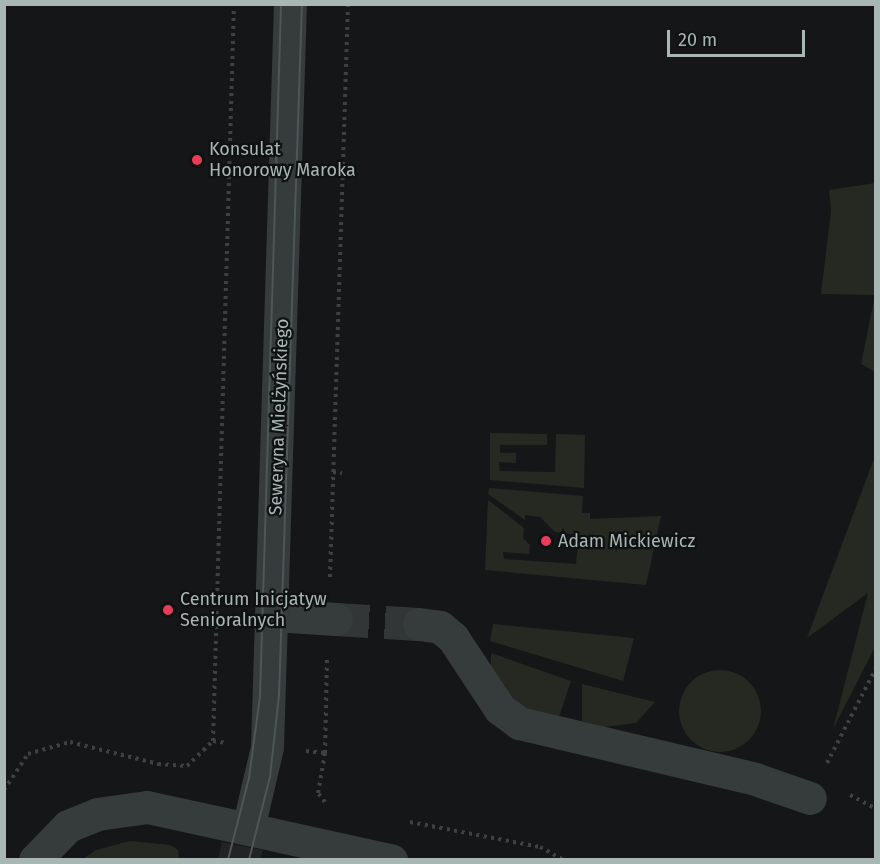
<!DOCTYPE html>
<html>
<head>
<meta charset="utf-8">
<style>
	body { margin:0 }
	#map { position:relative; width:880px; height:864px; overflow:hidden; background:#151617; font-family:"Fira Sans",sans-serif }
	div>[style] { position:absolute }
	.built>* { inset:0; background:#212324 }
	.green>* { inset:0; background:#262921 }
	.round { border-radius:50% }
	.minor-tunnel>* { height:33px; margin-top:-16.5px; transform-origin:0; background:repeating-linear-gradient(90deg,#323636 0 33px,transparent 0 49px) }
	.path>* { height:4px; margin-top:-2px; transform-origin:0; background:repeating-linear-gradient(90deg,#3c4242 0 3px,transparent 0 7.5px) }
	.minor>* { height:33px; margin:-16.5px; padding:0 16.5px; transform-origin:16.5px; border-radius:16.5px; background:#363b3c }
	.tram>* { height:1.5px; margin:-0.75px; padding:0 0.75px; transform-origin:0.75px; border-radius:0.75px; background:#4f5656 }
	.dots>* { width:16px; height:16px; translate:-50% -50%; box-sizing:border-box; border:3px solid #101112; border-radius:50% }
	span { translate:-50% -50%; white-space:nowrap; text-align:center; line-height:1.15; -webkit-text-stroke:4.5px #101112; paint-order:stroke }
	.poi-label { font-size:18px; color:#a8b6b4 }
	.left { translate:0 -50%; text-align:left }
	.street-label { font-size:18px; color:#a8b6b4 }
	.frame { position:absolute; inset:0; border:6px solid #a8b6b4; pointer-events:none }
	.scale { position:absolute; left:667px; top:30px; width:138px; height:27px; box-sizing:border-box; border:3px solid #a8b6b4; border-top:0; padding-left:8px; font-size:18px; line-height:21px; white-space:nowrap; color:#a8b6b4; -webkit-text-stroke:4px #101112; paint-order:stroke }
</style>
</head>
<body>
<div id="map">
	<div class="built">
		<i style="clip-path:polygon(222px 842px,263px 850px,260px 859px,218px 859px)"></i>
	</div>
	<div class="green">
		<i style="clip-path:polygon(875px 183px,876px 183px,875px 372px,861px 364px,875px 295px,821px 294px,831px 211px,829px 190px)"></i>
		<i style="clip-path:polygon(490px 433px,547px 434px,547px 445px,500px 445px,500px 453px,516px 453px,516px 463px,499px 462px,500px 471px,555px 472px,556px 434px,585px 435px,584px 488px,490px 480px)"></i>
		<i style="clip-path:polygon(875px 456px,875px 647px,833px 729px,868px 593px,807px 638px)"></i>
		<i style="clip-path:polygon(489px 488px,583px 496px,582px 513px,590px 513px,590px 519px,661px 516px,646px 585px,485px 570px,488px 500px,524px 528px,523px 538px,530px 545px,529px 554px,503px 552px,504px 559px,576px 564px,578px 543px,601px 549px,603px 538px,555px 532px,540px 517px,525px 515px,525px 520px,488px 494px)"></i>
		<i style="clip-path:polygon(493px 624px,634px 638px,623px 681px,490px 641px)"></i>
		<i style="clip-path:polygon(491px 653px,571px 681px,559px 717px,522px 708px,509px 698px,491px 666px)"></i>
		<i class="round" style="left:679px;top:670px;width:82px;height:82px"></i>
		<i style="clip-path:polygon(582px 684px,655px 702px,636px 723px,604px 727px,582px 721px)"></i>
		<i style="clip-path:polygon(130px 841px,170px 845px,178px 850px,179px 859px,83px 859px,96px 850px)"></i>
	</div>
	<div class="minor-tunnel">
		<i style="left:336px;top:619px;width:83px;rotate:3.4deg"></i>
	</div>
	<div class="path">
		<i style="left:333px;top:472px;width:9px;rotate:6deg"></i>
		<i style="left:330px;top:577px;width:573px;rotate:-88.2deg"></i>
		<i style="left:213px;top:741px;width:14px;rotate:8deg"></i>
		<i style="left:306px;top:751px;width:19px;rotate:6deg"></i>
		<i style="left:827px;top:763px;width:107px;rotate:-62.7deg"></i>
		<i style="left:4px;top:790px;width:43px;rotate:-56.3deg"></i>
		<i style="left:28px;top:754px;width:44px;rotate:-15.9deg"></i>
		<i style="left:70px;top:742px;width:91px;rotate:14deg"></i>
		<i style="left:158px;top:764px;width:29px;rotate:4deg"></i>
		<i style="left:187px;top:766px;width:36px;rotate:-44deg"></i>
		<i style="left:213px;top:741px;width:737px;rotate:-88.37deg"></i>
		<i style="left:850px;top:795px;width:30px;rotate:28deg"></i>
		<i style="left:325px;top:802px;width:11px;rotate:-128deg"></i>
		<i style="left:318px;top:793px;width:41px;rotate:-80.1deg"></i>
		<i style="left:325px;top:753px;width:93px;rotate:-88.8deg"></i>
		<i style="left:410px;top:822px;width:132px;rotate:10.9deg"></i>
		<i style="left:540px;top:847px;width:26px;rotate:29deg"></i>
	</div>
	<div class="minor">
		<i style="left:272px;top:615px;width:64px;rotate:3.6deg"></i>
		<i style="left:419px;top:624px;width:21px;rotate:8deg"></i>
		<i style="left:440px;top:627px;width:17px;rotate:40deg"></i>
		<i style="left:453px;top:638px;width:85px;rotate:56.5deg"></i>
		<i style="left:500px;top:709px;width:24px;rotate:36deg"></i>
		<i style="left:519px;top:723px;width:243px;rotate:13.3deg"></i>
		<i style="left:755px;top:779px;width:58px;rotate:19.1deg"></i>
		<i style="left:248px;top:828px;width:83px;rotate:-76.8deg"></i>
		<i style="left:267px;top:747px;width:743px;rotate:-88.23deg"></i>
		<i style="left:35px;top:860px;width:47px;rotate:-45.9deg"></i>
		<i style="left:68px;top:826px;width:31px;rotate:-22deg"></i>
		<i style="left:97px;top:814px;width:50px;rotate:-8deg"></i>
		<i style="left:147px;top:807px;width:250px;rotate:12.3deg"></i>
	</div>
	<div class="tram">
		<i style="left:228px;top:860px;width:85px;rotate:-75.6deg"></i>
		<i style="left:249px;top:778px;width:82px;rotate:-82.3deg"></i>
		<i style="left:260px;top:697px;width:693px;rotate:-88.26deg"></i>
		<i style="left:249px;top:860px;width:86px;rotate:-75.8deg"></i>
		<i style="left:270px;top:777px;width:81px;rotate:-83.7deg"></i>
		<i style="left:279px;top:696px;width:692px;rotate:-88.1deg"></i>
	</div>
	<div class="dots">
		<i style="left:197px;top:160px;background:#e83c57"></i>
		<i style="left:546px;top:541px;background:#e83c57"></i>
		<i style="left:168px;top:610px;background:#e83c57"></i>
	</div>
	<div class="poi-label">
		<span class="left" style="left:209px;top:160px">Konsulat<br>Honorowy Maroka</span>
		<span class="left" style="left:558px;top:541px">Adam Mickiewicz</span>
		<span class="left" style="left:180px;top:610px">Centrum Inicjatyw<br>Senioralnych</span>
	</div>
	<div class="street-label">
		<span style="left:279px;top:417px;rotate:-88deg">Seweryna Mielżyńskiego</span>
	</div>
	<div class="frame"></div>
	<div class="scale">20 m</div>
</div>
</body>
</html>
